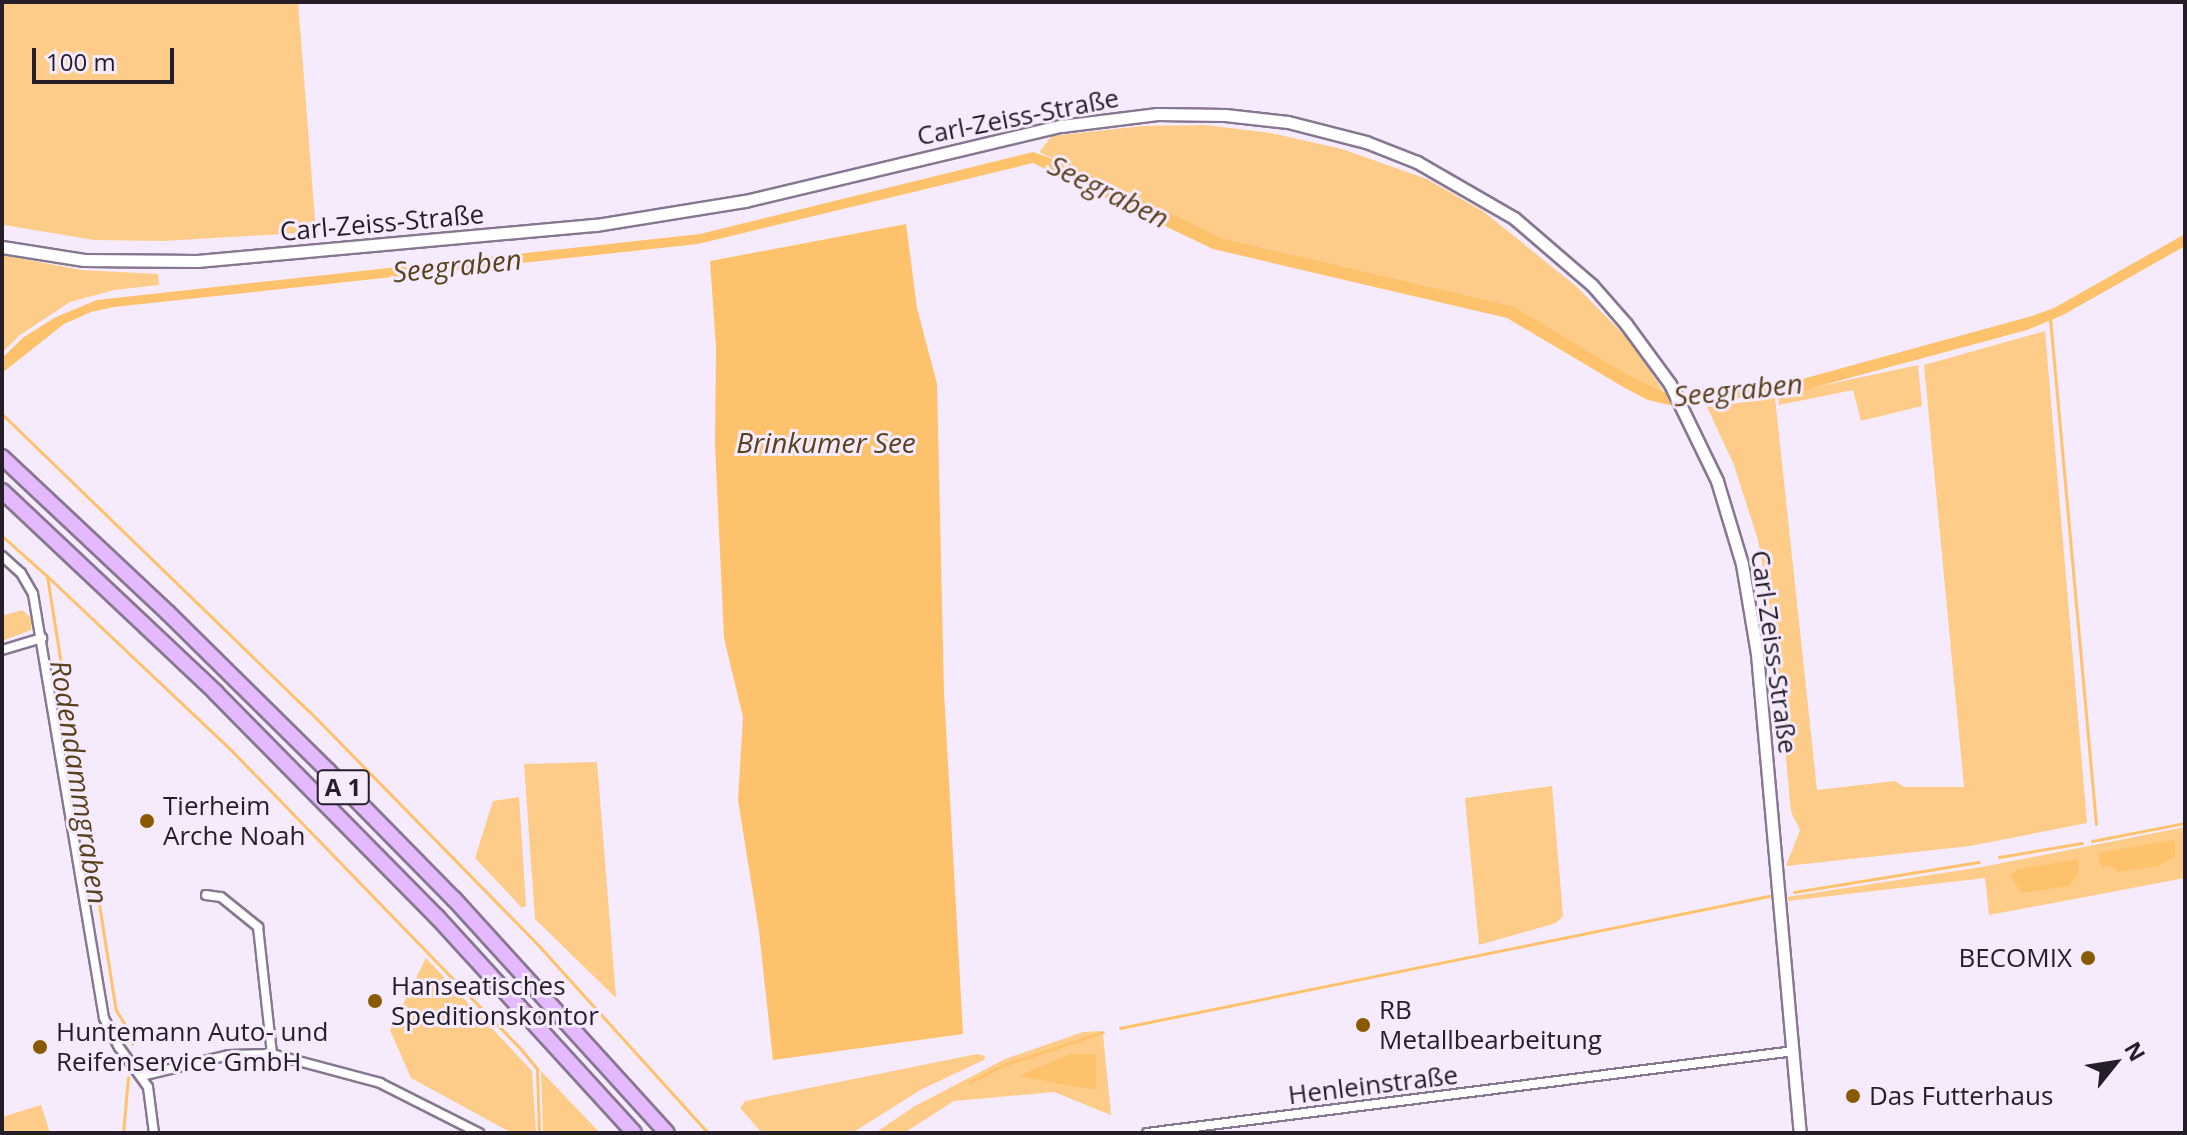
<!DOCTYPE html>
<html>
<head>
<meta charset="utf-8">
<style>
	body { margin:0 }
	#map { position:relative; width:2187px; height:1135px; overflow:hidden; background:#f5ebfc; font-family:"Open Sans",sans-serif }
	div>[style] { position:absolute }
	.green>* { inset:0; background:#fecc89 }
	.water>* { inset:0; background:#fec26c }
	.pier>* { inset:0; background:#f5ebfc }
	.stream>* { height:3px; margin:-1.5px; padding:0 1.5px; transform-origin:1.5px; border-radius:1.5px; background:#fec26c }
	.roads { filter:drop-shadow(2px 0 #877790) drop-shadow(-2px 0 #877790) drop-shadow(0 2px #877790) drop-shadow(0 -2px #877790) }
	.street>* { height:8px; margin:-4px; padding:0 4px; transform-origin:4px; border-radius:4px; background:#fff }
	.secondary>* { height:11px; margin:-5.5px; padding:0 5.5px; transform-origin:5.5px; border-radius:5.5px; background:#fff }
	.highway>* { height:14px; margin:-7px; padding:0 7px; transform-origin:7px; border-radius:7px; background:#e4b9fd }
	.dots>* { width:22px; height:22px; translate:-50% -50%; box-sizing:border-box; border:4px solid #f5ebfc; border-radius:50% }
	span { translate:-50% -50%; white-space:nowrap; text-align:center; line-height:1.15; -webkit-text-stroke:6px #f5ebfc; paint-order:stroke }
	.shield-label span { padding:2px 6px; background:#f5ebfc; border:2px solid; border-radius:6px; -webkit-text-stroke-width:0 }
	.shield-label { font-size:24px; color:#251e28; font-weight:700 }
	.street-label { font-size:26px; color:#251e28 }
	.poi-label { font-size:26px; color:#251e28 }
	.left { translate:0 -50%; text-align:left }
	.right { translate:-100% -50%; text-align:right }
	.water-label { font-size:28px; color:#5a411d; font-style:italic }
	.frame { position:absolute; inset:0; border:4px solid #251e28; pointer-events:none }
	.north { position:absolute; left:2075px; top:1023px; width:80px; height:80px; -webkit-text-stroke:6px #f5ebfc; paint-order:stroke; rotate:60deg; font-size:22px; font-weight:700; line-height:32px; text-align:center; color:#251e28 }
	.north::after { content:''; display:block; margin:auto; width:28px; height:36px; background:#251e28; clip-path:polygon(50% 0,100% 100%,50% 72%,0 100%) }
	.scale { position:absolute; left:32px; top:48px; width:142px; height:36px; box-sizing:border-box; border:4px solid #251e28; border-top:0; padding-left:10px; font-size:24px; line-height:28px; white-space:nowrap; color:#251e28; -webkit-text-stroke:6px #f5ebfc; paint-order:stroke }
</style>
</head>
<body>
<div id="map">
	<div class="green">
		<i style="clip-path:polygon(2px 2px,298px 2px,316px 232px,163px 241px,94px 240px,4px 225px)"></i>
		<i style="clip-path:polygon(1205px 125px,1271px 133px,1342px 149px,1427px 179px,1484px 212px,1577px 287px,1632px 343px,1664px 392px,1623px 372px,1513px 306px,1222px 238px,1039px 152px,1052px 136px,1143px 126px)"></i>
		<i style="clip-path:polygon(2px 255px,81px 270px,158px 274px,159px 285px,114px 290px,70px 302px,20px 335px,2px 353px)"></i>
		<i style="clip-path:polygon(2045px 331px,2087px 823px,1970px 846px,1786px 866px,1800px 830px,1791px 812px,1774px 630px,1758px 540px,1734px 465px,1707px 407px,1775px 398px,1817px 790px,1895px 781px,1904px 787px,1964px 787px,1924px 365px)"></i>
		<i style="clip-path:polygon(1918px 365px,1922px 406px,1861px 421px,1853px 390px,1779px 405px,1778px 395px)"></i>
		<i style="clip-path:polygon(22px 610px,32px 619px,31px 630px,2px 641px,2px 616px)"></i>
		<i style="clip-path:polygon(597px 762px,616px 998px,535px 919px,524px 764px)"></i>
		<i style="clip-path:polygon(1552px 786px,1563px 916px,1556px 923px,1479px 945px,1465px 798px)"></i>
		<i style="clip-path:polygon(519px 797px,526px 906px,522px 908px,475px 858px,493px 801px)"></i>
		<i style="clip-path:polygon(2185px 827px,2185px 878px,1989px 915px,1985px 878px,1788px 901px,1787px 897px,1982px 867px)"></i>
		<i style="clip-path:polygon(426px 958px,532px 1071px,536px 1133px,512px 1133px,411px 1078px,390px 1030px)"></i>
		<i style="clip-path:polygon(1100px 1031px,1103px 1034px,1111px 1115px,1054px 1092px,954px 1101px,904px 1133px,875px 1133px,915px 1106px,1005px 1059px,1083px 1032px)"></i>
		<i style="clip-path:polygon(977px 1054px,985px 1056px,984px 1060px,922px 1089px,852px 1133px,762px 1133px,740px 1108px,745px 1101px)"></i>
		<i style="clip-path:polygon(541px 1071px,600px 1133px,543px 1133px)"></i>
		<i style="clip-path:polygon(41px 1105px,50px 1133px,2px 1133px,2px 1117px)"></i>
	</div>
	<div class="water">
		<i style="clip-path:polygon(1033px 152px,1067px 164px,1222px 238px,1513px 306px,1623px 372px,1664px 392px,1795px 381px,2032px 316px,2054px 308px,2185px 234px,2185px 246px,2063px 315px,2027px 330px,1797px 392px,1669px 405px,1648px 400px,1625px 388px,1507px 318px,1213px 249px,1033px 163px,698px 244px,114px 307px,91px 312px,64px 324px,2px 373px,2px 358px,24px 337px,56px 317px,97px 300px,700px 234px)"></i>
		<i style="clip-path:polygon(906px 224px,917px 308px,937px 384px,944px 692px,963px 1034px,773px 1060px,759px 931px,738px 800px,743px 717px,724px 638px,715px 445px,716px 347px,710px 261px)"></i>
		<i style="clip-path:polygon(2175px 840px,2175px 857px,2158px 866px,2118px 872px,2111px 865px,2103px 867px,2099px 861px,2098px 855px,2103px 852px)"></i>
		<i style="clip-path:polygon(2078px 859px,2078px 874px,2069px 886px,2021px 893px,2011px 876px,2018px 869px)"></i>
		<i style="clip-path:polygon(1071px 1054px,1096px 1054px,1096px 1090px,1018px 1076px)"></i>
	</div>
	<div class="pier">
		<i style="clip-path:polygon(1688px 386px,1699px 406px,1676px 409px,1664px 388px)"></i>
	</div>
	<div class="stream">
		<i style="left:2050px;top:318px;width:508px;rotate:84.81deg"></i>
		<i style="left:2px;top:414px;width:427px;rotate:44.1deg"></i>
		<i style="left:309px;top:711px;width:330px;rotate:45.6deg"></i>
		<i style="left:540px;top:947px;width:251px;rotate:47.9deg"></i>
		<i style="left:2px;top:536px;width:60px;rotate:41.6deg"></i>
		<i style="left:47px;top:576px;width:439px;rotate:81deg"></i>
		<i style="left:116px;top:1010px;width:35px;rotate:59deg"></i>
		<i style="left:134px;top:1040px;width:4px;rotate:117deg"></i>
		<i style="left:47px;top:576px;width:255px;rotate:43.4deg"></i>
		<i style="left:232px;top:751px;width:415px;rotate:45.9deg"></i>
		<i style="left:521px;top:1049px;width:26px;rotate:51deg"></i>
		<i style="left:537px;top:1069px;width:64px;rotate:88.2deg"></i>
		<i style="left:2092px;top:841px;width:95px;rotate:-11deg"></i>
		<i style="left:1999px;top:857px;width:84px;rotate:-9.6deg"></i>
		<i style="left:1794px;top:892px;width:187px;rotate:-9.2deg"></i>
		<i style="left:1120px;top:1028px;width:662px;rotate:-11.5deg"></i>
		<i style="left:970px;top:1082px;width:38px;rotate:-27deg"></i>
		<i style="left:1004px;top:1065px;width:104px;rotate:-18.4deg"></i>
		<i style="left:123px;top:1133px;width:56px;rotate:-84.9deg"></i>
	</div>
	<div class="roads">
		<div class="street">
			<i style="left:2px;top:556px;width:25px;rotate:42deg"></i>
			<i style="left:21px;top:573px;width:24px;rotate:60deg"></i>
			<i style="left:33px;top:594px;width:430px;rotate:80.5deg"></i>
			<i style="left:104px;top:1018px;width:33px;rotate:63deg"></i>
			<i style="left:119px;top:1047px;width:49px;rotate:54.1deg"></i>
			<i style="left:148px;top:1087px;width:46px;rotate:82.6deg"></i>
			<i style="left:2px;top:650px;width:42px;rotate:-16.7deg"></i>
			<i style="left:206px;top:895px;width:15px;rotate:8deg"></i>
			<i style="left:221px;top:897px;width:48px;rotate:39deg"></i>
			<i style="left:258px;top:927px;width:128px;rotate:83.7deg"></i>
			<i style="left:141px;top:1076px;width:90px;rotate:-13.4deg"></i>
			<i style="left:229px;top:1055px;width:43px;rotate:-1.3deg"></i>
			<i style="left:272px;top:1054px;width:112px;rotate:15deg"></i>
			<i style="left:380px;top:1083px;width:111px;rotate:26.8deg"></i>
			<i style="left:1147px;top:1133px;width:652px;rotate:-7.22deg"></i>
		</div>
		<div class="secondary">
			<i style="left:2px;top:247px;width:83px;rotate:9deg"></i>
			<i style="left:84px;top:260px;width:113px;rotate:0.5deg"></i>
			<i style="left:197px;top:261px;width:401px;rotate:-5.2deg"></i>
			<i style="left:596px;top:225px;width:151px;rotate:-9.2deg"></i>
			<i style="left:745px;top:201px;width:325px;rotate:-13.4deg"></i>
			<i style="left:1061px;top:126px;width:97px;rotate:-7.1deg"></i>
			<i style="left:1157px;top:114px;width:68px;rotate:0.8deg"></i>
			<i style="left:1225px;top:115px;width:63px;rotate:6.3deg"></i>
			<i style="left:1288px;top:122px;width:81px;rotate:14.4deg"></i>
			<i style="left:1366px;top:142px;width:55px;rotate:21.4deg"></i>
			<i style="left:1417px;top:162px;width:112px;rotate:30deg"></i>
			<i style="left:1514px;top:218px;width:103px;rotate:40.7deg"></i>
			<i style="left:1592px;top:285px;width:52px;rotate:48.9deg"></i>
			<i style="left:1626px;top:324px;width:74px;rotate:53.7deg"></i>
			<i style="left:1670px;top:384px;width:108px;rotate:64.1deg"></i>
			<i style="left:1717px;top:481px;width:87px;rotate:73.2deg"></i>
			<i style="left:1742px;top:564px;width:91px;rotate:80.5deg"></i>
			<i style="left:1757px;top:654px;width:481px;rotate:84.9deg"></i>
		</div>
		<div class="highway">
			<i style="left:2px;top:457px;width:228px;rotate:43.2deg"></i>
			<i style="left:168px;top:613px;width:225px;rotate:44.6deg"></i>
			<i style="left:328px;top:771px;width:180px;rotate:45.5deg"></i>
			<i style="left:454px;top:899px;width:316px;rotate:47.7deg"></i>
			<i style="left:2px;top:491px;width:294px;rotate:43.3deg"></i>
			<i style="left:216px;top:693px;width:315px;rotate:45.4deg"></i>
			<i style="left:437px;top:917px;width:292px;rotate:47.6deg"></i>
		</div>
	</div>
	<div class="dots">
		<i style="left:147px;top:821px;background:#895a00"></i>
		<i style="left:2088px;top:958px;background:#895a00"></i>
		<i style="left:375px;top:1001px;background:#895a00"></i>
		<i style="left:1363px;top:1025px;background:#895a00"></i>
		<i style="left:40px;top:1047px;background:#895a00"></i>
		<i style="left:1853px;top:1096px;background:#895a00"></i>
	</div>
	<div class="shield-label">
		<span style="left:343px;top:787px">A 1</span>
	</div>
	<div class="street-label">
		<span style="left:1018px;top:117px;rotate:-11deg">Carl-Zeiss-Straße</span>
		<span style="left:382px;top:223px;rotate:-5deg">Carl-Zeiss-Straße</span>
		<span style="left:1774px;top:652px;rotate:82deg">Carl-Zeiss-Straße</span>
		<span style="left:1373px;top:1085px;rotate:-7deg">Henleinstraße</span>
	</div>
	<div class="poi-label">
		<span class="left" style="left:163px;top:821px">Tierheim<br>Arche Noah</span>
		<span class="right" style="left:2072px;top:958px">BECOMIX</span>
		<span class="left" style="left:391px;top:1001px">Hanseatisches<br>Speditionskontor</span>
		<span class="left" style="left:1379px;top:1025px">RB<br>Metallbearbeitung</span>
		<span class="left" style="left:56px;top:1047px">Huntemann Auto- und<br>Reifenservice GmbH</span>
		<span class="left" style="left:1869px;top:1096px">Das Futterhaus</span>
	</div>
	<div class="water-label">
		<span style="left:1109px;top:191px;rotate:26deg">Seegraben</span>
		<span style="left:457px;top:265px;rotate:-6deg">Seegraben</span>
		<span style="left:1738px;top:389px;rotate:-6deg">Seegraben</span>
		<span style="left:826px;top:442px">Brinkumer See</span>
		<span style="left:80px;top:782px;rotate:81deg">Rodendammgraben</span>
	</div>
	<div class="frame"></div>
	<div class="north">N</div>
	<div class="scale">100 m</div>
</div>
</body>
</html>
